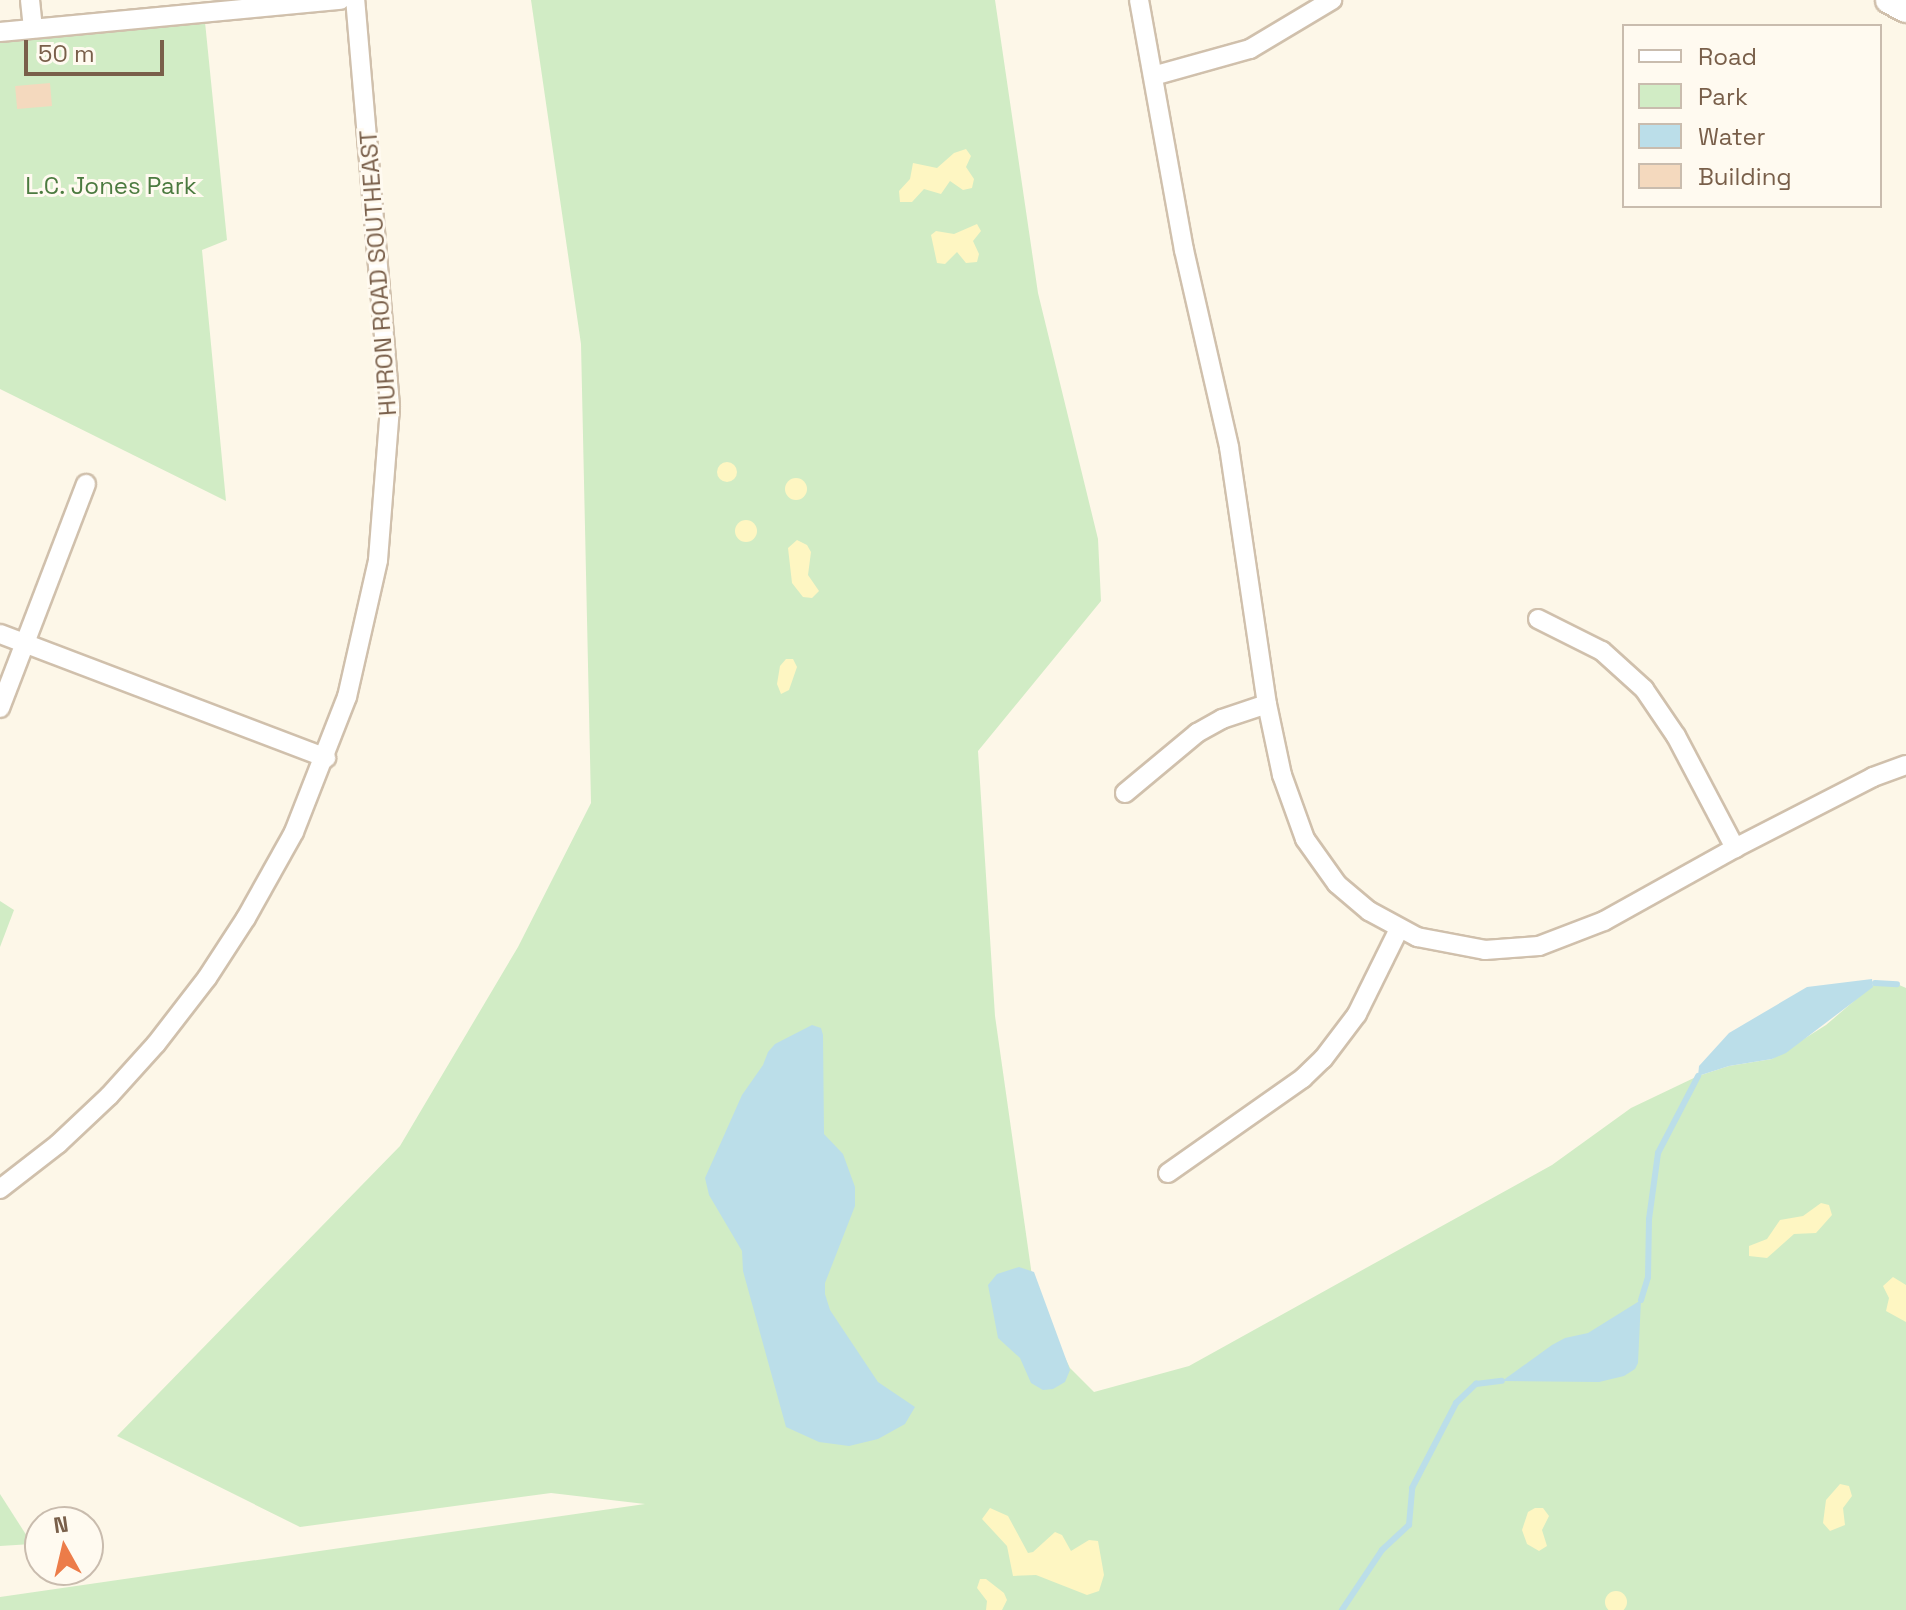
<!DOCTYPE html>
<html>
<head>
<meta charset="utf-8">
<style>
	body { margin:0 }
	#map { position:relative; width:1906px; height:1610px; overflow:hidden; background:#fdf7e8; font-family:"Space Grotesk",sans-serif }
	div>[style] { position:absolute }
	.green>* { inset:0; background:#d1ecc5 }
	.sand>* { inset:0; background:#fef6c2 }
	.round { border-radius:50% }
	.water>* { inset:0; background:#bbdee9 }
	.stream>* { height:6px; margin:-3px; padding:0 3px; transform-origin:3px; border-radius:3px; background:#bbdee9 }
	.building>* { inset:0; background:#f4d9be; transform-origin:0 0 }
	.roads { filter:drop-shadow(2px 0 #d0c0ac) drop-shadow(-2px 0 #d0c0ac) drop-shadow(0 2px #d0c0ac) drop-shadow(0 -2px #d0c0ac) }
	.minor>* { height:18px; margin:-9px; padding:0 9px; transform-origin:9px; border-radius:9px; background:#fff }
	.secondary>* { height:26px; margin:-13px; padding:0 13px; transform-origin:13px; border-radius:13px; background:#fff }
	span { translate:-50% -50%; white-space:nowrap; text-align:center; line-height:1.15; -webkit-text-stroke:6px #fffaf0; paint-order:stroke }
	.park-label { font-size:24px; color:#4b7a3f }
	.street-label { font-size:24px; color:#795f4a }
	.legend { position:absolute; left:1622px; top:24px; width:260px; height:184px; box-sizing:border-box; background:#fffaf0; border:2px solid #c9bcae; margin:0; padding:10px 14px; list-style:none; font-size:24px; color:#795f4a }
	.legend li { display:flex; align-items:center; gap:16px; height:40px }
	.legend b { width:40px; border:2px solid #c9bcae }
	.north { position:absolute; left:24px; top:1506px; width:80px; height:80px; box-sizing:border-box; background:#fffaf0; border:2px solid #c9bcae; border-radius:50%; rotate:352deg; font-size:22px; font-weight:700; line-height:32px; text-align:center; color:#795f4a }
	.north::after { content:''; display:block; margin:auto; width:28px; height:36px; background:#ec7c49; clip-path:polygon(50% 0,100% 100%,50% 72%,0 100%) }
	.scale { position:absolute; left:24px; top:40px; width:140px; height:36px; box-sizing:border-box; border:4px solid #795f4a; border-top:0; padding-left:10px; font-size:24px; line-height:28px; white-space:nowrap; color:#795f4a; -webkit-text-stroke:6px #fffaf0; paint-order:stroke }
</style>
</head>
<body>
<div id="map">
	<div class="green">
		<i style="clip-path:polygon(531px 0,995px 0,1038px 293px,1098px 539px,1101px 601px,978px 751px,995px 1016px,1032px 1276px,1050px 1327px,1070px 1368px,1094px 1392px,1189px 1366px,1552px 1165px,1631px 1108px,1698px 1076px,1729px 1066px,1772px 1059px,1826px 1025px,1875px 983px,1897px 984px,1906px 988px,1906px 1610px,0 1610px,0 1597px,645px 1504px,551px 1493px,300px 1527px,117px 1436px,400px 1146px,518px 947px,591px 803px,581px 344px)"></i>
		<i style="clip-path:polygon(205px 22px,227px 240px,202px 250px,226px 501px,0 389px,0 42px)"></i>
		<i style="clip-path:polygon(0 901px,14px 910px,0 947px)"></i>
		<i style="clip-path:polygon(0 1494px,32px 1544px,0 1546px)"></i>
	</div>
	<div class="sand">
		<i style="clip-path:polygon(966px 149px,971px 156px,966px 167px,974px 179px,972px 188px,963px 190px,950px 181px,941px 194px,924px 189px,912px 202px,900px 202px,899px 191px,910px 179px,913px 163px,937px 168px,954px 153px)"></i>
		<i style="clip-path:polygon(977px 224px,981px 231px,973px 241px,979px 254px,977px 262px,966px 263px,957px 252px,945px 264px,937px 263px,931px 235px,936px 231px,954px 234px)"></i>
		<i class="round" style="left:717px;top:462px;width:20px;height:20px"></i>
		<i class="round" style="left:785px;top:478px;width:22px;height:22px"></i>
		<i class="round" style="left:735px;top:520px;width:22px;height:22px"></i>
		<i style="clip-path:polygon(797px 540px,807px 545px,811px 552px,808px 575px,819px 591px,812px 598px,803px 597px,792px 583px,788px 548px)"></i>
		<i style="clip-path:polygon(786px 659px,793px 659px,797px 667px,789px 690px,781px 694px,777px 684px,780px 666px)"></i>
		<i style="clip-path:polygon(1821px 1203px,1829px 1205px,1832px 1215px,1816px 1233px,1794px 1234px,1767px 1258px,1749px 1256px,1749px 1246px,1767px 1239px,1780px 1220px,1803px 1216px)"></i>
		<i style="clip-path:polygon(1893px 1277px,1906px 1285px,1906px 1322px,1886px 1311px,1889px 1298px,1883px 1286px)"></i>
		<i style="clip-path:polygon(1840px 1484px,1849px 1486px,1852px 1496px,1843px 1508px,1845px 1525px,1830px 1531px,1823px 1523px,1826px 1500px)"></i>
		<i style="clip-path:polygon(990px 1508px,1008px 1516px,1028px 1553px,1033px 1552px,1055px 1532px,1062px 1535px,1071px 1551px,1089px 1540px,1098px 1541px,1104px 1575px,1099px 1591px,1087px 1595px,1036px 1575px,1013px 1576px,1007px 1546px,982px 1519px)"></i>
		<i style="clip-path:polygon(1535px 1508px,1543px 1508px,1549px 1516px,1542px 1530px,1547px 1546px,1539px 1551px,1527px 1544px,1522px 1530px,1528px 1512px)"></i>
		<i style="clip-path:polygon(980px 1579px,986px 1579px,1004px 1593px,1007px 1600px,1002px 1610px,986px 1610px,987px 1601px,977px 1588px)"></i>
		<i class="round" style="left:1605px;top:1591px;width:22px;height:22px"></i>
	</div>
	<div class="water">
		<i style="clip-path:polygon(1872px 979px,1873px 987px,1786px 1053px,1772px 1059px,1729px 1066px,1698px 1076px,1699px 1066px,1729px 1033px,1807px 987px)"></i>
		<i style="clip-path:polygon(812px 1025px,821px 1028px,823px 1035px,824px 1134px,843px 1154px,855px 1187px,855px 1206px,825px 1283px,825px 1294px,830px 1310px,878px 1382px,915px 1407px,905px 1424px,878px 1439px,849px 1446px,819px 1442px,786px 1427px,743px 1271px,742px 1251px,709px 1195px,705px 1178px,742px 1095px,763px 1065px,768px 1052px,775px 1044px)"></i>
		<i style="clip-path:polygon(1019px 1267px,1034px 1272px,1070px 1370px,1065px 1382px,1053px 1389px,1043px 1390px,1031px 1383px,1020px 1358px,998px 1338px,988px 1285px,997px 1274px)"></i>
		<i style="clip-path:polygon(1641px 1300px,1638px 1363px,1635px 1369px,1624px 1376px,1599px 1382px,1502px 1381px,1552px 1345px,1565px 1338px,1588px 1333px)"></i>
	</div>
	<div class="stream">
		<i style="left:1875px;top:983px;width:22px;rotate:3deg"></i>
		<i style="left:1641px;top:1300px;width:24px;rotate:-73deg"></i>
		<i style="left:1648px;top:1277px;width:58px;rotate:-89deg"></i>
		<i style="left:1649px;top:1219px;width:67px;rotate:-82.2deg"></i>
		<i style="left:1658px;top:1153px;width:87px;rotate:-62.5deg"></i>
		<i style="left:1342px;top:1610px;width:72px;rotate:-56.3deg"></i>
		<i style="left:1382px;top:1550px;width:37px;rotate:-43deg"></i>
		<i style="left:1409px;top:1525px;width:37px;rotate:-85deg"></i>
		<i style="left:1412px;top:1488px;width:96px;rotate:-62.6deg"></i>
		<i style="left:1456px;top:1403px;width:28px;rotate:-44deg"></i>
		<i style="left:1476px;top:1384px;width:26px;rotate:-7deg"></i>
	</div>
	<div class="building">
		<i style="left:50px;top:83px;width:23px;height:35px;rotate:85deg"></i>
	</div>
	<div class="roads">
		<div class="minor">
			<i style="left:30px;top:0;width:28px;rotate:84deg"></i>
			<i style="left:1139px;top:0;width:254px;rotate:79.8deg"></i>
			<i style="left:1184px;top:250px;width:202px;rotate:77.1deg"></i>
			<i style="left:1229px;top:447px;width:260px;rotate:81.6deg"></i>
			<i style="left:1267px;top:704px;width:73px;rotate:78.1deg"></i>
			<i style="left:1282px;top:775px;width:68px;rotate:70.2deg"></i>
			<i style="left:1305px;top:839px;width:55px;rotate:54.6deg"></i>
			<i style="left:1337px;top:884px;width:42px;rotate:40.2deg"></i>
			<i style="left:1369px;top:911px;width:55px;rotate:28.4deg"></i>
			<i style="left:1417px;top:937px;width:69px;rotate:10.8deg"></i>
			<i style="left:1485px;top:950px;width:54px;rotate:-4.2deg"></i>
			<i style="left:1539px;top:946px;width:70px;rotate:-21deg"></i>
			<i style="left:1604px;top:921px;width:150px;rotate:-29.1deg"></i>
			<i style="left:1735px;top:848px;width:155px;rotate:-27.2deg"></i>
			<i style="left:1873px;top:777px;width:35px;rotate:-20deg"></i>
			<i style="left:0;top:32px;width:342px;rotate:-5.4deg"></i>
			<i style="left:1153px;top:76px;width:101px;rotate:-15.6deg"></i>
			<i style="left:1250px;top:49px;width:96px;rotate:-30.9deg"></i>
			<i style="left:1538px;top:619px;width:72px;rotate:26.6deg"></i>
			<i style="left:1602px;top:651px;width:57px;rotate:42.1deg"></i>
			<i style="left:1644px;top:689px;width:57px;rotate:55.8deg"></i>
			<i style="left:1676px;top:736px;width:127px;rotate:62.2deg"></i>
			<i style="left:0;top:634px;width:349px;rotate:20.8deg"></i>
			<i style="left:0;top:708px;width:240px;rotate:-69deg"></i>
			<i style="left:1125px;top:793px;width:94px;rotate:-39.8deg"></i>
			<i style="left:1197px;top:733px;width:29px;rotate:-29deg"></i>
			<i style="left:1222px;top:719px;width:47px;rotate:-18.4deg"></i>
			<i style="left:1168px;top:1173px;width:165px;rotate:-35.1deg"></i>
			<i style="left:1303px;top:1078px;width:28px;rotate:-44deg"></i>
			<i style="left:1323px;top:1059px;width:56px;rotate:-52.9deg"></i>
			<i style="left:1357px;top:1014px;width:95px;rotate:-63.7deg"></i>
			<i style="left:0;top:1189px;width:73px;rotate:-37.8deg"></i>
			<i style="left:58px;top:1144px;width:70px;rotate:-43.3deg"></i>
			<i style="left:109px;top:1096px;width:70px;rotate:-47.9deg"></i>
			<i style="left:156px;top:1044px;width:83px;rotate:-52.3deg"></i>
			<i style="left:207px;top:978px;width:72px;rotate:-57deg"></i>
			<i style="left:246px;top:918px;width:98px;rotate:-60.8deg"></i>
			<i style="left:294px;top:832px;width:145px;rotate:-68.6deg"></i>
			<i style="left:347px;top:697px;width:140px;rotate:-77.2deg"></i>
			<i style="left:378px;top:560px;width:154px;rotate:-85.5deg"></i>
			<i style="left:390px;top:406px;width:408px;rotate:-94.9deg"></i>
		</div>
		<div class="secondary">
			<i style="left:1889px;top:0;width:19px;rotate:28deg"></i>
		</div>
	</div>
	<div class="park-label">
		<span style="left:111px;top:186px">L.C. Jones Park</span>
	</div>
	<div class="street-label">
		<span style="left:378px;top:273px;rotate:-94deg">HURON ROAD SOUTHEAST</span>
	</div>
	<ul class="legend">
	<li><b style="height:10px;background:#fff"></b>Road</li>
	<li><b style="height:22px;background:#d1ecc5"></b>Park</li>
	<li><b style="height:22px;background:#bbdee9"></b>Water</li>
	<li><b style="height:22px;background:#f4d9be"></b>Building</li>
	</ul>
	<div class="north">N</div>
	<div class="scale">50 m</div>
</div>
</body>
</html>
